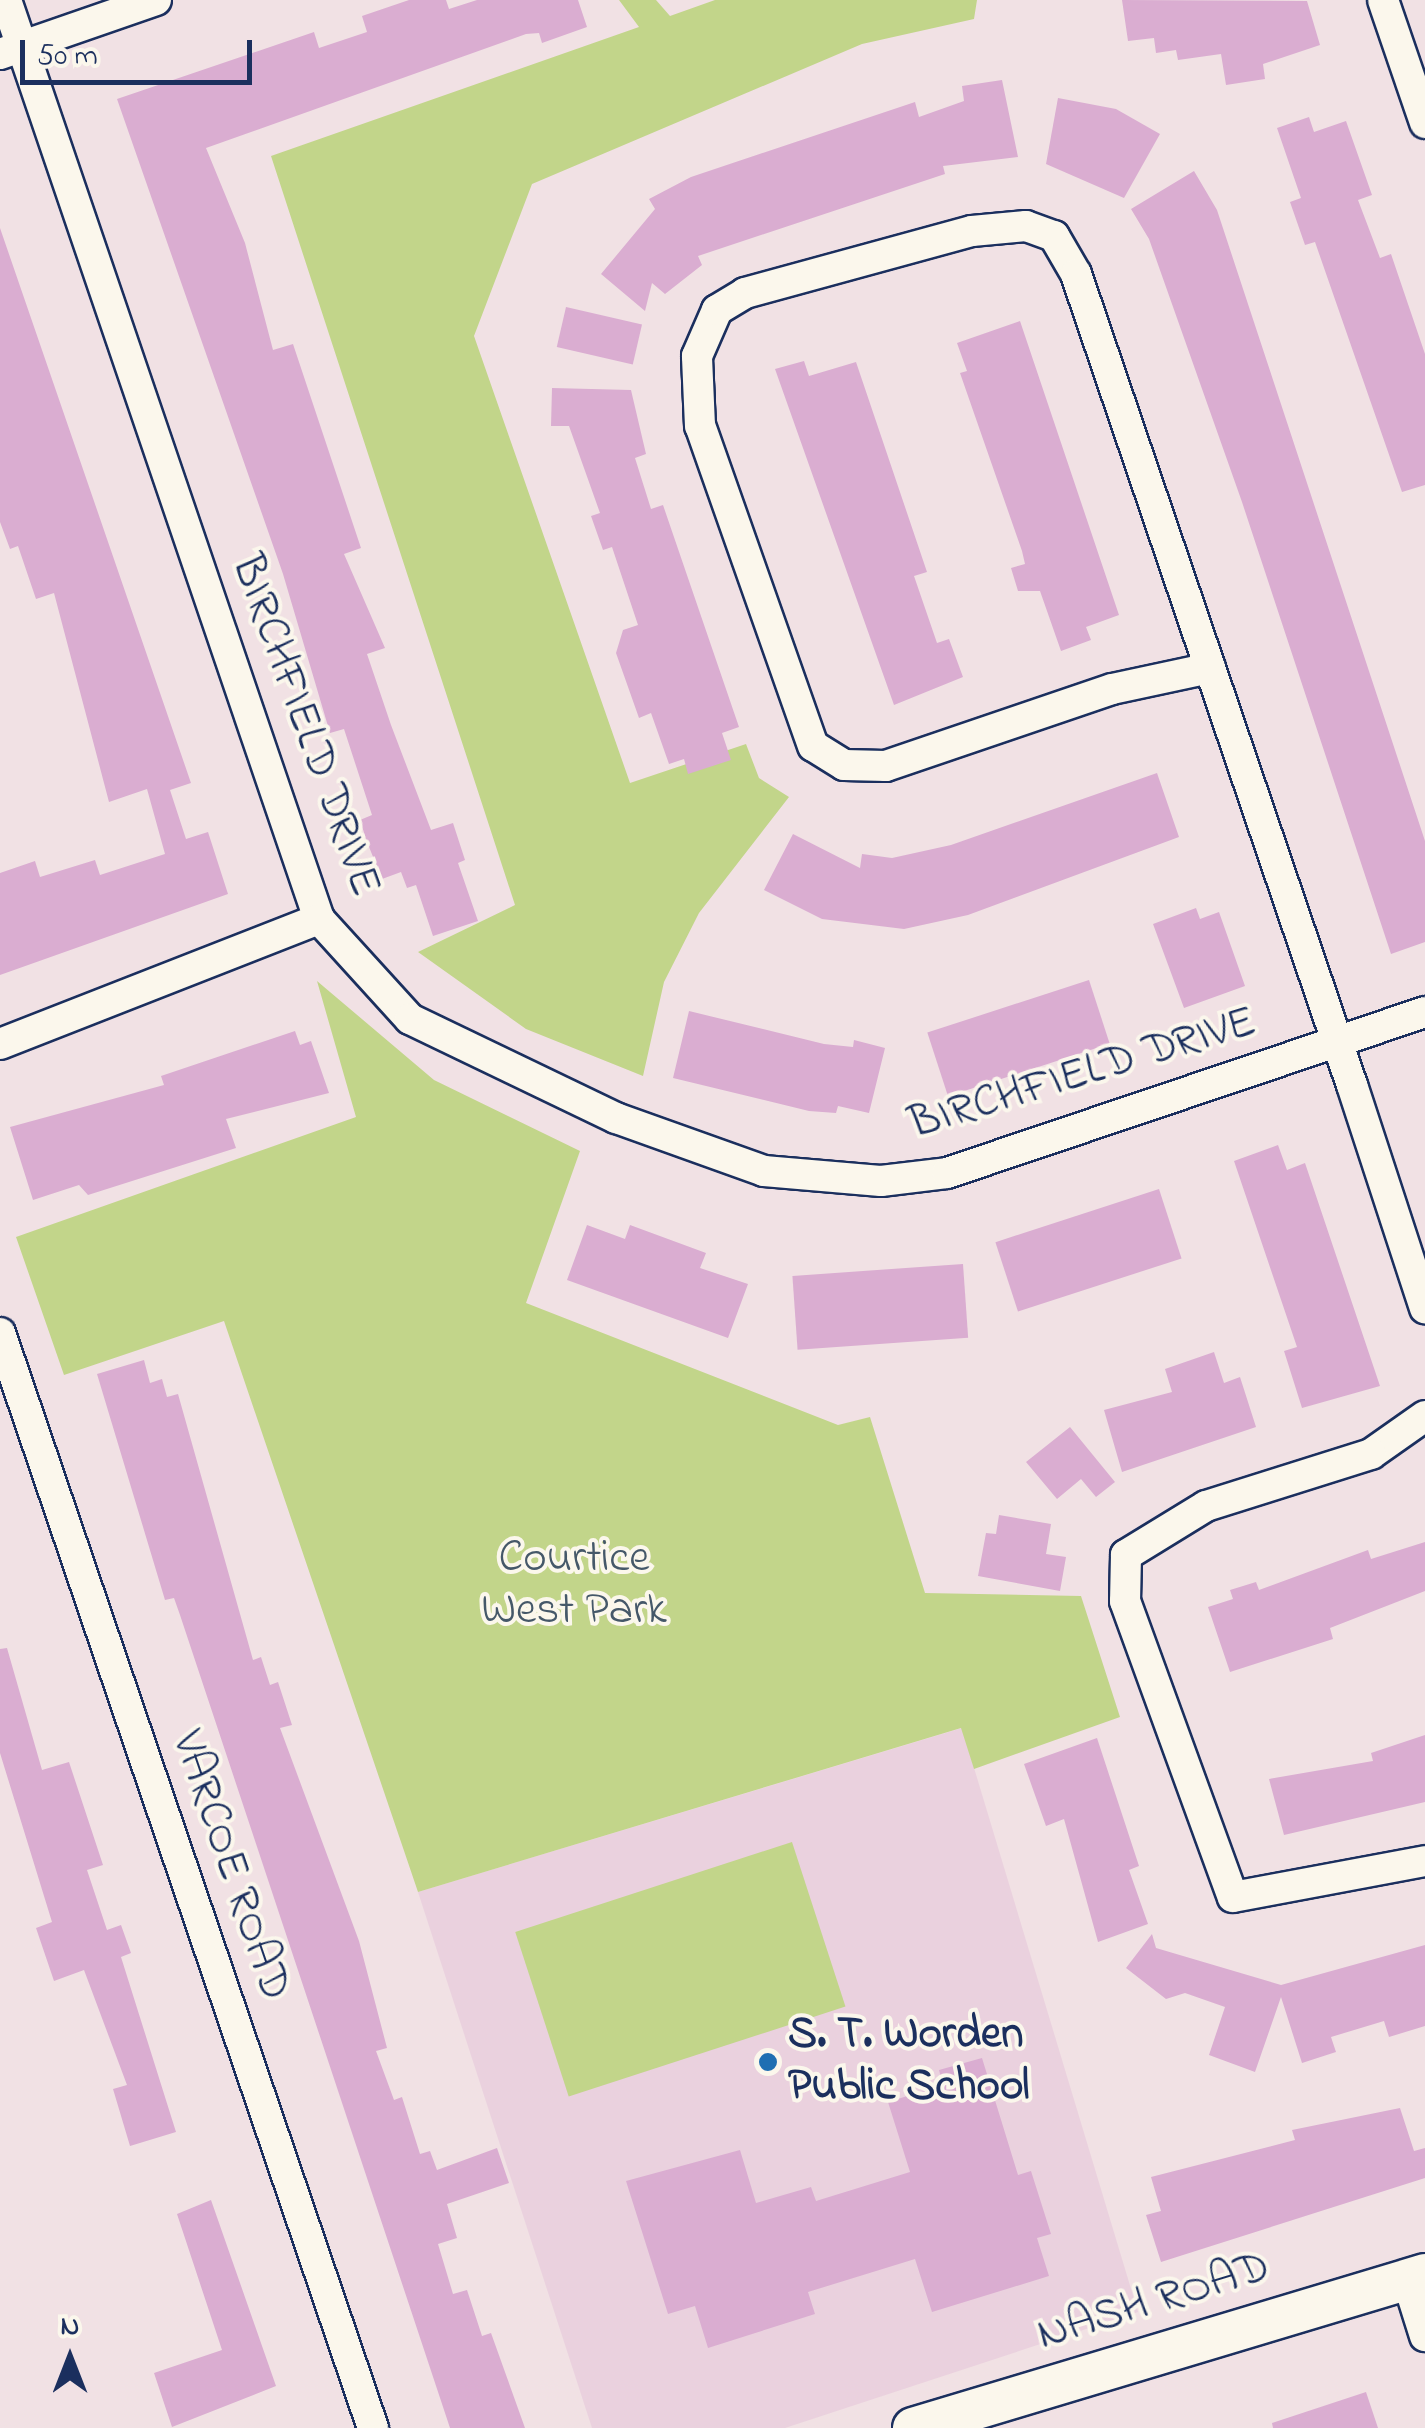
<!DOCTYPE html>
<html>
<head>
<meta charset="utf-8">
<style>
	body { margin:0 }
	#map { position:relative; width:1425px; height:2428px; overflow:hidden; background:#f1e1e4; font-family:"Indie Flower",sans-serif }
	div>[style] { position:absolute }
	.built>* { inset:0; background:#ead1de }
	.green>* { inset:0; background:#c2d58a; transform-origin:0 0 }
	.building>* { inset:0; background:#daadd1; transform-origin:0 0 }
	.roads { filter:drop-shadow(2px 0 #1b2f5e) drop-shadow(-2px 0 #1b2f5e) drop-shadow(0 2px #1b2f5e) drop-shadow(0 -2px #1b2f5e) }
	.street>* { height:30px; margin:-15px; padding:0 15px; transform-origin:15px; border-radius:15px; background:#fbf7ec }
	.secondary>* { height:40px; margin:-20px; padding:0 20px; transform-origin:20px; border-radius:20px; background:#fbf7ec }
	.dots>* { width:28px; height:28px; translate:-50% -50%; box-sizing:border-box; border:5px solid #fbf7ec; border-radius:50% }
	span { translate:-50% -50%; white-space:nowrap; text-align:center; line-height:1.15; -webkit-text-stroke:8px #fbf7ec; paint-order:stroke }
	.street-label { font-size:45px; color:#1b2f5e }
	.park-label { font-size:45px; color:#455869 }
	.poi-label { font-size:45px; color:#1b2f5e; font-weight:700 }
	.left { translate:0 -50%; text-align:left }
	.north { position:absolute; left:20px; top:2308px; width:100px; height:100px; -webkit-text-stroke:8px #fbf7ec; paint-order:stroke; rotate:0deg; font-size:28px; font-weight:700; line-height:40px; text-align:center; color:#1b2f5e }
	.north::after { content:''; display:block; margin:auto; width:35px; height:45px; background:#1b2f5e; clip-path:polygon(50% 0,100% 100%,50% 72%,0 100%) }
	.scale { position:absolute; left:20px; top:40px; width:232px; height:45px; box-sizing:border-box; border:5px solid #1b2f5e; border-top:0; padding-left:12px; font-size:30px; line-height:35px; white-space:nowrap; color:#1b2f5e; -webkit-text-stroke:8px #fbf7ec; paint-order:stroke }
</style>
</head>
<body>
<div id="map">
	<div class="built">
		<i style="clip-path:polygon(962px 1728px,1138px 2312px,785px 2428px,592px 2428px,418px 1892px)"></i>
	</div>
	<div class="green">
		<i style="clip-path:polygon(619px 0,656px 0,670px 16px,715px 0,977px 0,974px 19px,862px 44px,532px 184px,474px 336px,630px 783px,746px 744px,759px 778px,789px 797px,699px 913px,664px 982px,643px 1076px,526px 1029px,418px 952px,515px 905px,271px 156px,639px 27px)"></i>
		<i style="clip-path:polygon(317px 981px,434px 1080px,580px 1151px,526px 1303px,838px 1425px,870px 1417px,925px 1593px,1081px 1596px,1120px 1717px,974px 1769px,961px 1728px,418px 1892px,224px 1321px,64px 1375px,16px 1237px,356px 1117px)"></i>
		<i style="left:792px;top:1842px;width:173px;height:291px;rotate:72deg"></i>
	</div>
	<div class="building">
		<i style="clip-path:polygon(409px 0,446px 0,449px 9px,477px 0,578px 0,587px 27px,542px 43px,539px 33px,526px 34px,206px 148px,245px 243px,273px 350px,293px 344px,361px 548px,344px 554px,385px 648px,367px 654px,391px 725px,431px 830px,453px 823px,465px 860px,458px 863px,478px 921px,433px 936px,416px 885px,407px 888px,401px 872px,382px 879px,367px 842px,360px 820px,372px 815px,344px 729px,330px 733px,283px 574px,117px 99px,314px 32px,319px 48px,367px 32px,362px 16px)"></i>
		<i style="clip-path:polygon(1122px 0,1307px 1px,1320px 45px,1263px 64px,1265px 79px,1226px 85px,1221px 54px,1178px 60px,1176px 50px,1156px 53px,1154px 38px,1128px 41px)"></i>
		<i style="clip-path:polygon(1002px 80px,1018px 157px,943px 166px,945px 174px,698px 256px,702px 265px,665px 294px,652px 283px,645px 311px,601px 274px,655px 209px,649px 199px,691px 177px,915px 102px,919px 117px,964px 101px,962px 86px)"></i>
		<i style="clip-path:polygon(1058px 98px,1116px 109px,1160px 134px,1124px 198px,1046px 164px)"></i>
		<i style="clip-path:polygon(1309px 117px,1314px 132px,1346px 121px,1372px 195px,1358px 200px,1380px 258px,1391px 254px,1425px 354px,1425px 485px,1402px 492px,1315px 242px,1305px 245px,1290px 202px,1301px 198px,1277px 128px)"></i>
		<i style="clip-path:polygon(1194px 171px,1217px 210px,1425px 841px,1425px 942px,1391px 954px,1242px 502px,1149px 239px,1131px 209px)"></i>
		<i style="clip-path:polygon(0 228px,191px 783px,170px 790px,186px 839px,208px 832px,228px 894px,0 975px,0 873px,35px 861px,40px 877px,95px 860px,100px 875px,165px 854px,147px 789px,109px 802px,54px 593px,36px 599px,18px 546px,10px 549px,0 522px)"></i>
		<i style="left:566px;top:307px;width:78px;height:41px;rotate:13deg"></i>
		<i style="clip-path:polygon(1020px 321px,1119px 615px,1086px 627px,1091px 640px,1061px 651px,1040px 591px,1018px 591px,1011px 568px,1025px 564px,1022px 551px,960px 373px,967px 371px,957px 343px)"></i>
		<i style="clip-path:polygon(804px 361px,809px 376px,856px 362px,927px 572px,914px 576px,937px 643px,949px 639px,963px 677px,894px 705px,775px 369px)"></i>
		<i style="clip-path:polygon(552px 388px,631px 390px,646px 454px,635px 458px,651px 509px,663px 505px,739px 727px,722px 733px,731px 760px,688px 774px,684px 759px,669px 764px,651px 713px,639px 718px,616px 653px,623px 630px,638px 625px,612px 547px,603px 550px,591px 516px,600px 513px,569px 426px,551px 426px)"></i>
		<i style="clip-path:polygon(1157px 773px,1179px 837px,968px 915px,904px 929px,822px 919px,764px 890px,793px 834px,860px 868px,862px 854px,892px 858px,951px 845px)"></i>
		<i style="clip-path:polygon(1196px 908px,1200px 919px,1219px 912px,1245px 986px,1184px 1008px,1153px 924px)"></i>
		<i style="left:1089px;top:980px;width:67px;height:170px;rotate:72deg"></i>
		<i style="clip-path:polygon(689px 1011px,824px 1044px,853px 1047px,854px 1040px,885px 1048px,869px 1113px,838px 1106px,836px 1113px,809px 1111px,673px 1078px)"></i>
		<i style="clip-path:polygon(295px 1031px,300px 1045px,311px 1041px,329px 1093px,226px 1119px,236px 1148px,88px 1195px,79px 1185px,33px 1200px,10px 1127px,164px 1085px,161px 1076px)"></i>
		<i style="clip-path:polygon(1278px 1145px,1287px 1170px,1305px 1163px,1380px 1386px,1302px 1408px,1284px 1351px,1297px 1347px,1234px 1161px)"></i>
		<i style="left:1159px;top:1189px;width:73px;height:172px;rotate:72deg"></i>
		<i style="clip-path:polygon(587px 1225px,625px 1239px,630px 1225px,706px 1253px,700px 1268px,748px 1284px,728px 1338px,567px 1280px)"></i>
		<i style="left:963px;top:1264px;width:74px;height:171px;rotate:86deg"></i>
		<i style="clip-path:polygon(1214px 1352px,1224px 1383px,1240px 1377px,1256px 1427px,1122px 1472px,1104px 1410px,1172px 1392px,1165px 1369px)"></i>
		<i style="clip-path:polygon(144px 1360px,150px 1383px,162px 1379px,167px 1397px,178px 1394px,253px 1660px,261px 1657px,270px 1685px,278px 1682px,292px 1725px,280px 1728px,359px 1941px,387px 2048px,376px 2051px,394px 2100px,402px 2097px,420px 2154px,430px 2151px,437px 2170px,497px 2148px,509px 2183px,447px 2204px,457px 2238px,438px 2244px,453px 2294px,467px 2290px,482px 2336px,491px 2333px,525px 2428px,450px 2428px,180px 1615px,174px 1598px,165px 1600px,97px 1374px)"></i>
		<i style="clip-path:polygon(1070px 1427px,1115px 1482px,1096px 1497px,1081px 1479px,1057px 1499px,1026px 1462px)"></i>
		<i style="clip-path:polygon(999px 1515px,1051px 1524px,1046px 1554px,1066px 1557px,1060px 1591px,978px 1576px,986px 1533px,996px 1534px)"></i>
		<i style="clip-path:polygon(1425px 1542px,1425px 1591px,1330px 1628px,1333px 1639px,1230px 1672px,1208px 1607px,1233px 1599px,1230px 1590px,1256px 1582px,1259px 1590px,1368px 1550px,1371px 1559px)"></i>
		<i style="clip-path:polygon(7px 1648px,42px 1770px,69px 1762px,103px 1865px,87px 1870px,107px 1930px,121px 1925px,131px 1953px,121px 1957px,176px 2132px,130px 2146px,113px 2089px,127px 2085px,84px 1970px,54px 1981px,36px 1928px,52px 1922px,0 1753px,0 1649px)"></i>
		<i style="clip-path:polygon(1425px 1735px,1425px 1802px,1284px 1835px,1269px 1779px,1373px 1761px,1371px 1753px)"></i>
		<i style="clip-path:polygon(1097px 1738px,1139px 1866px,1129px 1870px,1148px 1924px,1098px 1942px,1064px 1819px,1046px 1826px,1024px 1764px)"></i>
		<i style="clip-path:polygon(1152px 1934px,1156px 1948px,1281px 1985px,1425px 1945px,1425px 2026px,1389px 2037px,1384px 2021px,1331px 2037px,1336px 2052px,1302px 2063px,1281px 1997px,1255px 2072px,1209px 2055px,1225px 2007px,1185px 1993px,1166px 1999px,1126px 1968px)"></i>
		<i style="clip-path:polygon(982px 2058px,1018px 2175px,1031px 2171px,1051px 2234px,1037px 2238px,1049px 2276px,932px 2312px,915px 2259px,808px 2292px,815px 2314px,708px 2348px,695px 2306px,668px 2314px,626px 2181px,740px 2150px,756px 2203px,811px 2187px,816px 2201px,910px 2172px,888px 2102px,943px 2085px,939px 2070px)"></i>
		<i style="clip-path:polygon(1400px 2108px,1414px 2151px,1425px 2148px,1425px 2178px,1161px 2262px,1146px 2215px,1161px 2211px,1151px 2177px,1295px 2140px,1292px 2130px)"></i>
		<i style="clip-path:polygon(211px 2200px,276px 2386px,172px 2427px,154px 2373px,222px 2350px,177px 2214px)"></i>
		<i style="clip-path:polygon(1366px 2392px,1378px 2428px,1273px 2428px,1272px 2423px)"></i>
	</div>
	<div class="roads">
		<div class="street">
			<i style="left:6px;top:0;width:971px;rotate:71.19deg"></i>
			<i style="left:319px;top:919px;width:135px;rotate:47.7deg"></i>
			<i style="left:410px;top:1019px;width:229px;rotate:25.7deg"></i>
			<i style="left:616px;top:1118px;width:157px;rotate:19.7deg"></i>
			<i style="left:764px;top:1171px;width:117px;rotate:4.9deg"></i>
			<i style="left:881px;top:1181px;width:66px;rotate:-6.9deg"></i>
			<i style="left:947px;top:1173px;width:504px;rotate:-18.61deg"></i>
			<i style="left:1383px;top:0;width:130px;rotate:71.1deg"></i>
			<i style="left:0;top:54px;width:165px;rotate:-19.1deg"></i>
			<i style="left:1210px;top:668px;width:100px;rotate:167.9deg"></i>
			<i style="left:1112px;top:689px;width:239px;rotate:161.2deg"></i>
			<i style="left:886px;top:766px;width:42px;rotate:-178.6deg"></i>
			<i style="left:844px;top:765px;width:36px;rotate:-148deg"></i>
			<i style="left:813px;top:746px;width:339px;rotate:-109.4deg"></i>
			<i style="left:700px;top:426px;width:70px;rotate:-92.5deg"></i>
			<i style="left:697px;top:356px;width:50px;rotate:-66.5deg"></i>
			<i style="left:717px;top:310px;width:33px;rotate:-31deg"></i>
			<i style="left:745px;top:293px;width:235px;rotate:-15.3deg"></i>
			<i style="left:972px;top:231px;width:54px;rotate:-5.3deg"></i>
			<i style="left:1026px;top:226px;width:30px;rotate:20deg"></i>
			<i style="left:1054px;top:236px;width:44px;rotate:59.9deg"></i>
			<i style="left:1076px;top:274px;width:857px;rotate:71.21deg"></i>
			<i style="left:1352px;top:1085px;width:235px;rotate:71.9deg"></i>
			<i style="left:0;top:1044px;width:343px;rotate:-21.4deg"></i>
			<i style="left:0;top:1333px;width:1157px;rotate:71.19deg"></i>
			<i style="left:1425px;top:1416px;width:66px;rotate:144.9deg"></i>
			<i style="left:1371px;top:1454px;width:173px;rotate:162.5deg"></i>
			<i style="left:1206px;top:1506px;width:94px;rotate:148.5deg"></i>
			<i style="left:1126px;top:1555px;width:46px;rotate:91.2deg"></i>
			<i style="left:1125px;top:1601px;width:315px;rotate:70deg"></i>
			<i style="left:1233px;top:1897px;width:195px;rotate:-10.6deg"></i>
			<i style="left:1407px;top:2279px;width:60px;rotate:72.5deg"></i>
		</div>
		<div class="secondary">
			<i style="left:913px;top:2428px;width:535px;rotate:-16.74deg"></i>
		</div>
	</div>
	<div class="dots">
		<i style="left:768px;top:2062px;background:#1f6fb2"></i>
	</div>
	<div class="street-label">
		<span style="left:304px;top:726px;rotate:70deg">BIRCHFIELD DRIVE</span>
		<span style="left:1083px;top:1075px;rotate:-17deg">BIRCHFIELD DRIVE</span>
		<span style="left:229px;top:1866px;rotate:71deg">VARCOE ROAD</span>
		<span style="left:1154px;top:2303px;rotate:-17deg">NASH ROAD</span>
	</div>
	<div class="park-label">
		<span style="left:574px;top:1586px">Courtice<br>West Park</span>
	</div>
	<div class="poi-label">
		<span class="left" style="left:788px;top:2062px">S. T. Worden<br>Public School</span>
	</div>
	<div class="north">N</div>
	<div class="scale">50 m</div>
</div>
</body>
</html>
